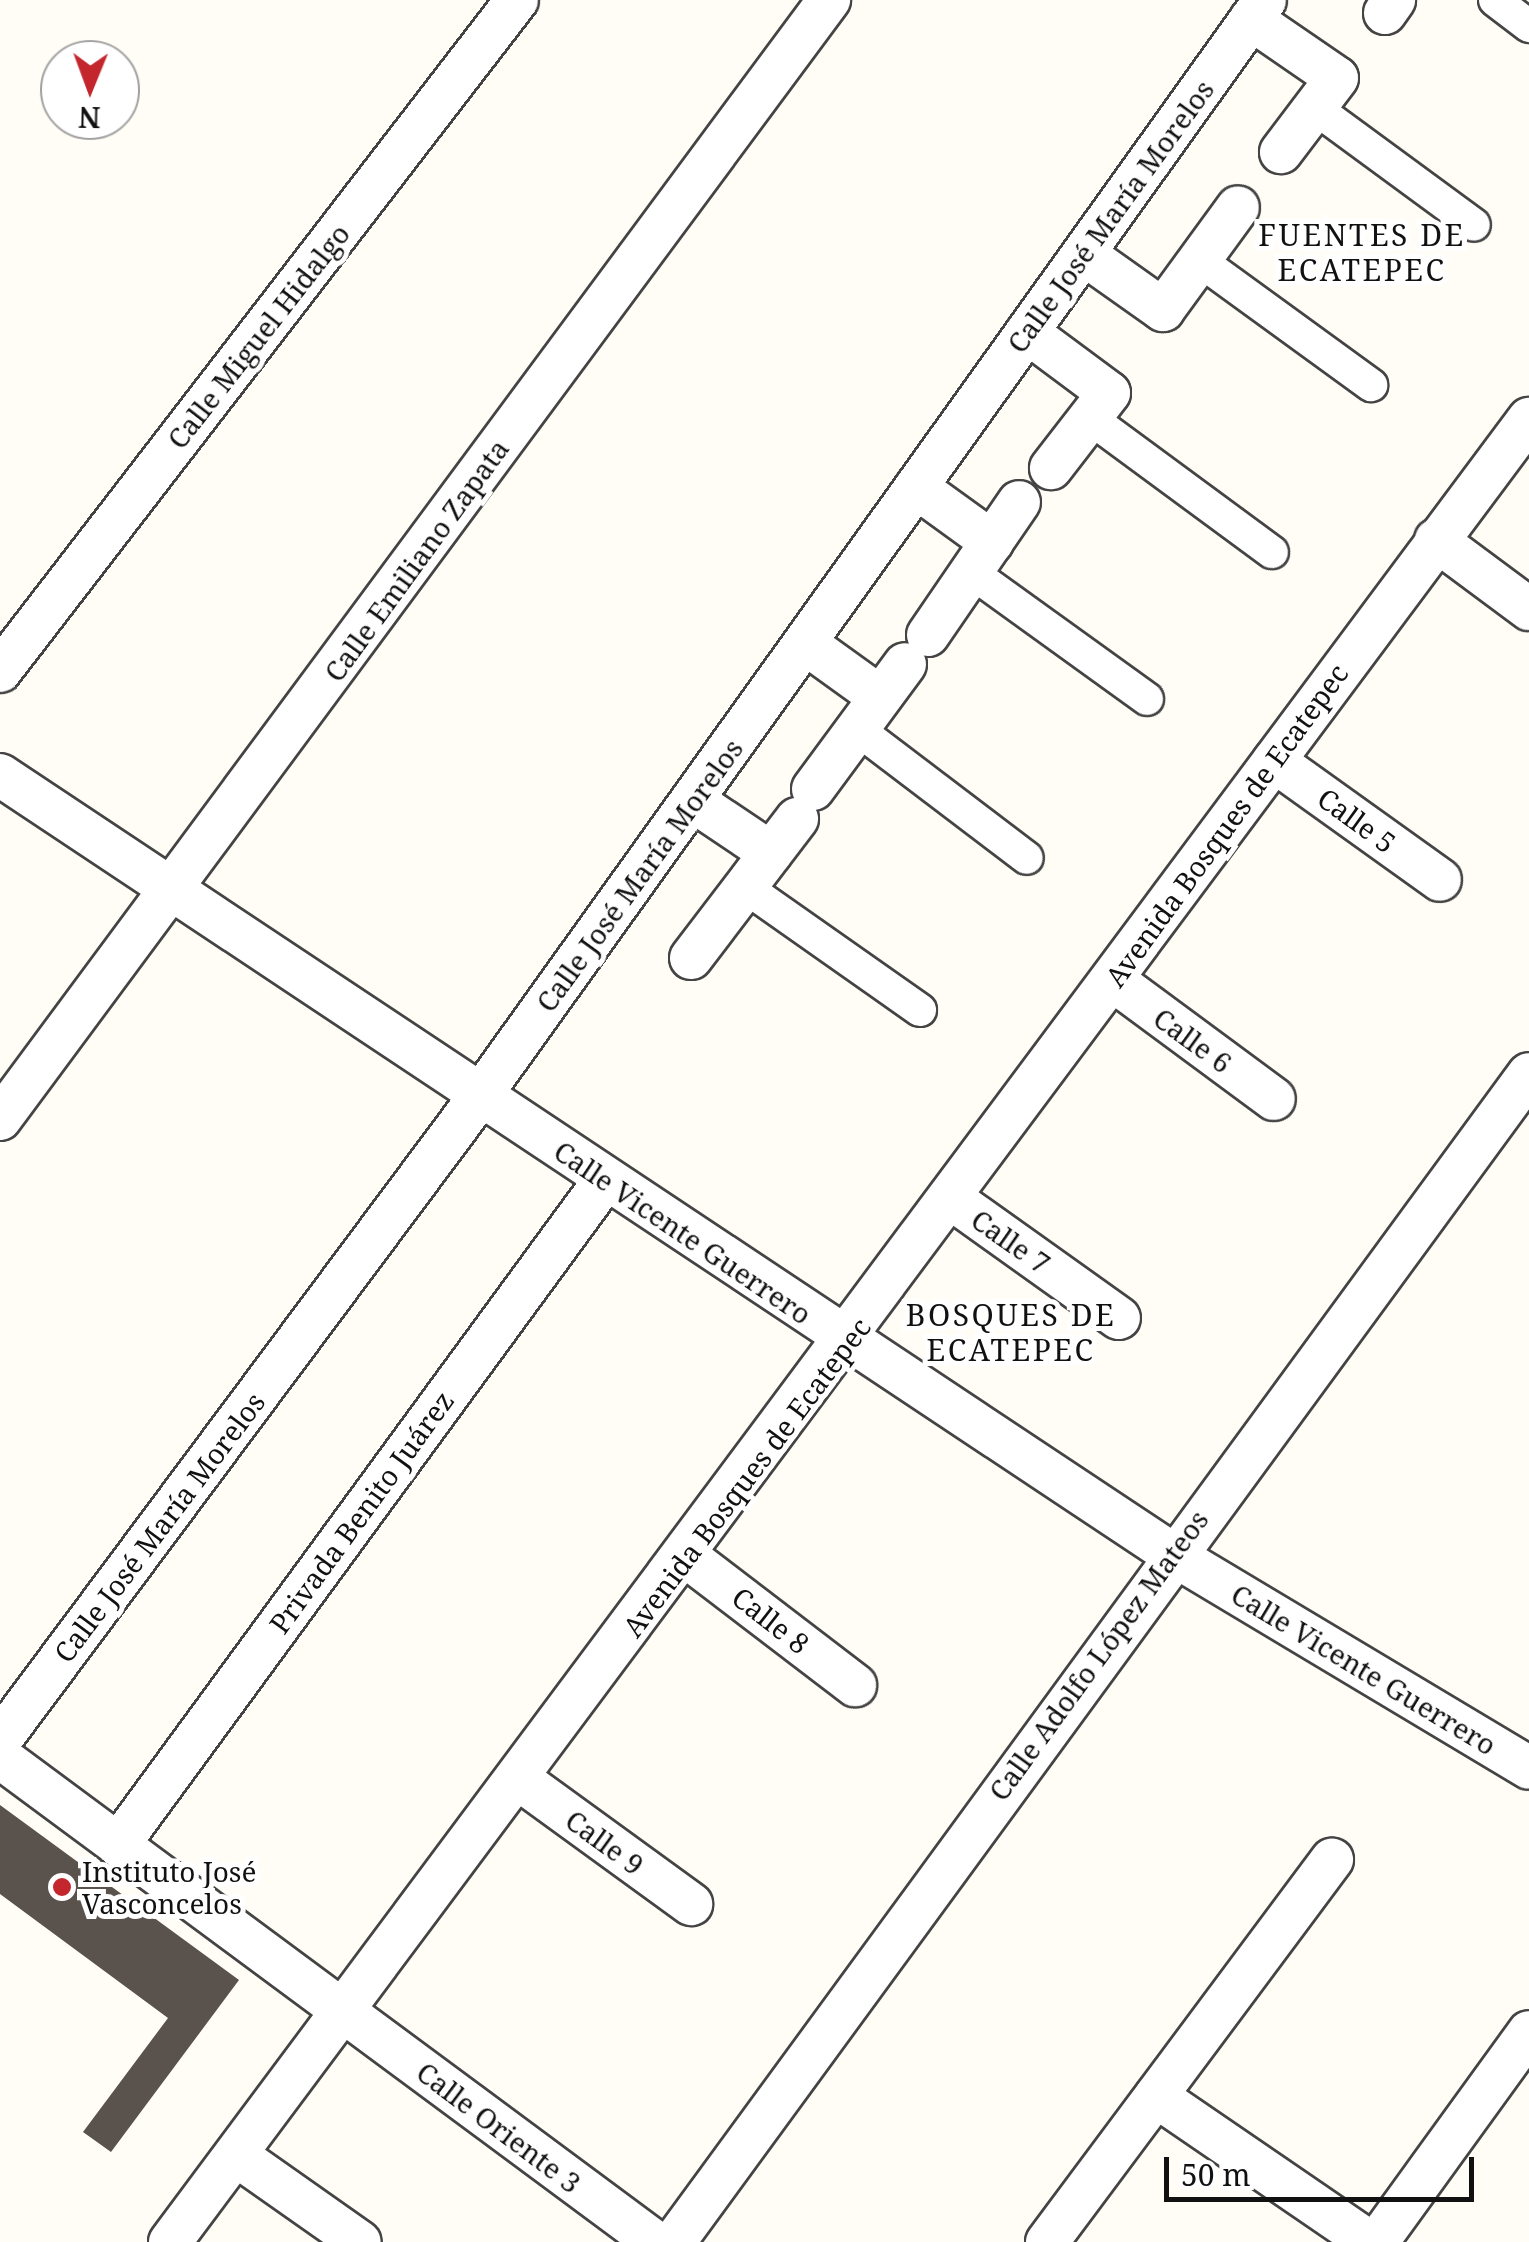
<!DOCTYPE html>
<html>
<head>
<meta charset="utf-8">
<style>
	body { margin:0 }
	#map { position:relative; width:1529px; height:2242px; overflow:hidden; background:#fffdf5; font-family:"Noto Serif",serif }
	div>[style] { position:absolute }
	.building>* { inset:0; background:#5a524d }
	.roads { filter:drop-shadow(2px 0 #444) drop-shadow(-2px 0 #444) drop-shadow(0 2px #444) drop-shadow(0 -2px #444) }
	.pedestrian>* { height:32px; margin:-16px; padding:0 16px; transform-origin:16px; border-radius:16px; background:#fff }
	.minor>* { height:42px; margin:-21px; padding:0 21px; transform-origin:21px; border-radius:21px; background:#fff }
	.dots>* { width:28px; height:28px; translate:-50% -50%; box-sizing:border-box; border:5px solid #fff; border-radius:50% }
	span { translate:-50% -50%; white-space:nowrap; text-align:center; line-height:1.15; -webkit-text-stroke:10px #fff; paint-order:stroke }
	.street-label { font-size:28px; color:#111 }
	.poi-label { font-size:28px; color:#111 }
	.left { translate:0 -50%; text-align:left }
	.neighbourhood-label { font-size:30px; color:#111; letter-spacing:2.5px }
	.north { position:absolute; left:40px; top:40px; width:100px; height:100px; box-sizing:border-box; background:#fff; border:2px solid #a0a0a0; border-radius:50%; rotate:181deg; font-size:28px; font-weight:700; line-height:40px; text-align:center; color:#111 }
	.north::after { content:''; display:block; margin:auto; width:35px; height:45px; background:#c4262e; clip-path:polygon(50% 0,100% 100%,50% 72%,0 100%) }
	.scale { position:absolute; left:1164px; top:2157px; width:310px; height:45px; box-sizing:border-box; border:5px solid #111; border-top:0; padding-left:12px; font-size:30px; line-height:35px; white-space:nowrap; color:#111; -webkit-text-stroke:8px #fff; paint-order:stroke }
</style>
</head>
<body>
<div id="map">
	<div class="building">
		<i style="clip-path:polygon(0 1805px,239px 1980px,111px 2152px,83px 2132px,168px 2018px,0 1894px)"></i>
	</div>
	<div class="roads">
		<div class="pedestrian">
			<i style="left:1495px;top:0;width:43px;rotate:37.4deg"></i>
			<i style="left:1315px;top:108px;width:197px;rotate:36.3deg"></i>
			<i style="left:1199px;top:260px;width:213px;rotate:36deg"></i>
			<i style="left:1090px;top:418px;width:226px;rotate:36.4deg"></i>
			<i style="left:971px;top:572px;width:217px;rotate:35.8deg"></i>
			<i style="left:857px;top:729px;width:213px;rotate:37.2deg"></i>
			<i style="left:745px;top:887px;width:214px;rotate:35.1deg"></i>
		</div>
		<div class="minor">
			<i style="left:1385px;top:13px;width:16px;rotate:-55deg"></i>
			<i style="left:1251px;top:19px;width:104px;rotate:34.5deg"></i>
			<i style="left:1337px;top:78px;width:93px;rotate:127.1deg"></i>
			<i style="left:1084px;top:254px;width:97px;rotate:35.3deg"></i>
			<i style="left:1163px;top:310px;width:127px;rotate:-53.9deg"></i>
			<i style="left:1027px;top:332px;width:102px;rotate:36.6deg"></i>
			<i style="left:1109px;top:393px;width:95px;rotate:127.7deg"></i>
			<i style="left:916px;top:487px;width:94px;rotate:35.9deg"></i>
			<i style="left:1436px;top:540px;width:116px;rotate:36.6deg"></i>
			<i style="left:928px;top:635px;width:161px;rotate:-55.6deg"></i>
			<i style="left:805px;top:643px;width:92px;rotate:35.8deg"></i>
			<i style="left:0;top:671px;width:847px;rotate:-52.39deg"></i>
			<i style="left:1274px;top:761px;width:204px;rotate:35.6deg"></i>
			<i style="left:0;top:775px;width:1407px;rotate:33.61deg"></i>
			<i style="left:1172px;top:1554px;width:416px;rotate:30.9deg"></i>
			<i style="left:813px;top:789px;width:155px;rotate:-53.6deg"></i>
			<i style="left:692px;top:800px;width:95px;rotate:33.9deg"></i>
			<i style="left:691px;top:958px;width:175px;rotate:-52.7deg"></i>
			<i style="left:1113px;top:980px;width:200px;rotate:36.5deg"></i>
			<i style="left:0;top:1119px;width:1393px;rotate:-53.47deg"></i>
			<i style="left:952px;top:1199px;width:205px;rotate:35.5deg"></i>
			<i style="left:686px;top:1556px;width:213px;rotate:37.4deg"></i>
			<i style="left:0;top:1740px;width:803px;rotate:-53.3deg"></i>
			<i style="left:480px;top:1096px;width:1348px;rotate:-54.39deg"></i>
			<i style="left:0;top:1757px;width:815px;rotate:36.52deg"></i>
			<i style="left:519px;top:1779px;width:213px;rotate:36deg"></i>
			<i style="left:118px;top:1845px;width:824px;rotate:-53.78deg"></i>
			<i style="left:1156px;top:2096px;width:258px;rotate:34.4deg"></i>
			<i style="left:236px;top:2155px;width:151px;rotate:35.1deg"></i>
			<i style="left:170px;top:2242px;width:2274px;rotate:-53.3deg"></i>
			<i style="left:674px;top:2242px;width:1447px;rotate:-53.8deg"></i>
			<i style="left:1047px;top:2242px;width:477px;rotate:-53.3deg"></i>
			<i style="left:1377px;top:2242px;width:259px;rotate:-54.1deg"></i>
		</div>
	</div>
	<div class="dots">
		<i style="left:62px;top:1887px;background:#c4262e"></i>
	</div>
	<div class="street-label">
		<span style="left:1110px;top:216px;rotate:-54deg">Calle José María Morelos</span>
		<span style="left:258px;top:336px;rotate:-52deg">Calle Miguel Hidalgo</span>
		<span style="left:416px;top:560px;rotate:-54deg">Calle Emiliano Zapata</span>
		<span style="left:1357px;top:820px;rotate:36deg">Calle 5</span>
		<span style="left:1226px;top:825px;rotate:-54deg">Avenida Bosques de Ecatepec</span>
		<span style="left:639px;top:875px;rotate:-54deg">Calle José María Morelos</span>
		<span style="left:1193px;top:1040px;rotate:36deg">Calle 6</span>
		<span style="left:683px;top:1232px;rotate:34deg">Calle Vicente Guerrero</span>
		<span style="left:1011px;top:1241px;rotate:35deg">Calle 7</span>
		<span style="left:746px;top:1477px;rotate:-53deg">Avenida Bosques de Ecatepec</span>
		<span style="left:361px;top:1512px;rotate:-54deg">Privada Benito Juárez</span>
		<span style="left:159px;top:1527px;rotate:-53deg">Calle José María Morelos</span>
		<span style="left:771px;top:1620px;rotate:38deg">Calle 8</span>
		<span style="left:1098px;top:1655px;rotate:-54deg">Calle Adolfo López Mateos</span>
		<span style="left:1364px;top:1669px;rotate:31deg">Calle Vicente Guerrero</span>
		<span style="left:605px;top:1842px;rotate:36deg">Calle 9</span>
		<span style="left:499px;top:2127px;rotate:37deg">Calle Oriente 3</span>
	</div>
	<div class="poi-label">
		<span class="left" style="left:82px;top:1887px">Instituto José<br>Vasconcelos</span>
	</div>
	<div class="neighbourhood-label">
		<span style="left:1362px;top:252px">FUENTES DE<br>ECATEPEC</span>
		<span style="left:1011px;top:1332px">BOSQUES DE<br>ECATEPEC</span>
	</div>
	<div class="north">N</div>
	<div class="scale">50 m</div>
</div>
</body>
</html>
